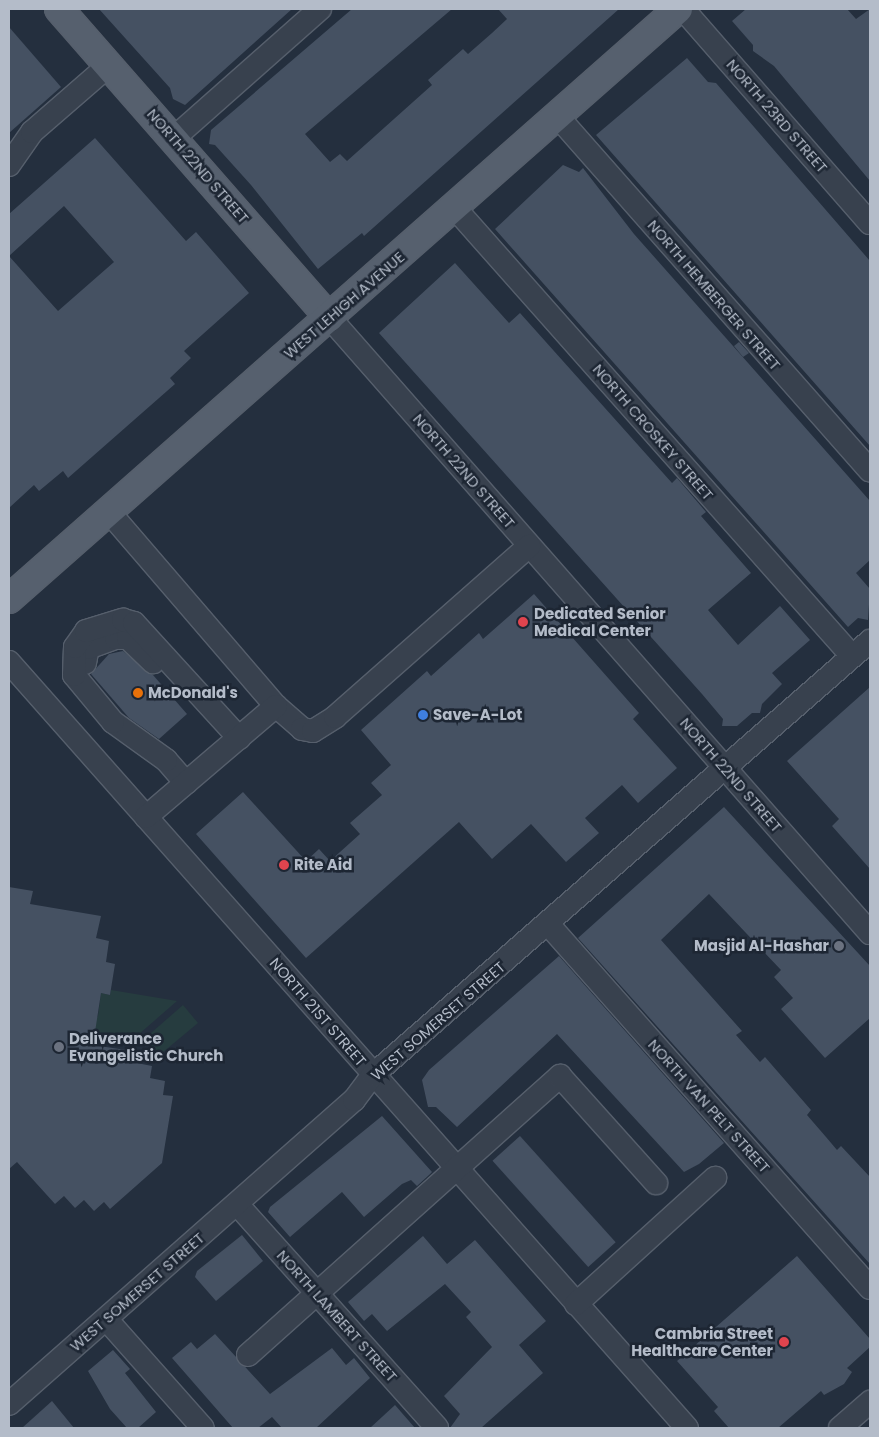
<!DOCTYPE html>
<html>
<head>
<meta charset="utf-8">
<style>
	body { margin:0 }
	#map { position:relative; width:879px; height:1437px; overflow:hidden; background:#242f3e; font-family:Poppins,sans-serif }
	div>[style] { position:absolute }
	.green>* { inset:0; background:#263c3f }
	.building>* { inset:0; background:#455162; transform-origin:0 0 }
	.roads { filter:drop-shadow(1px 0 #565f6c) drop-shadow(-1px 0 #565f6c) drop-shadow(0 1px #565f6c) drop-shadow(0 -1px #565f6c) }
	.minor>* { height:22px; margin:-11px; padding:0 11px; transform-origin:11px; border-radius:11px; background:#38414e }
	.major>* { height:28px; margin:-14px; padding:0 14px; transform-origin:14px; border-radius:14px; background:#56606e }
	.dots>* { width:14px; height:14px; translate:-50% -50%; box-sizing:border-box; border:2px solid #1d2633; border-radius:50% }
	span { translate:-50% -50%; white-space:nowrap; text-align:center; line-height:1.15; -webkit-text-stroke:5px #1d2633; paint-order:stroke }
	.street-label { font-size:15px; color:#b4bcc9 }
	.poi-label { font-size:15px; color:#b4bcc9; font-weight:700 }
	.left { translate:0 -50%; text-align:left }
	.right { translate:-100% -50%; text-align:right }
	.frame { position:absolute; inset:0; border:10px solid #b4bcc9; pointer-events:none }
</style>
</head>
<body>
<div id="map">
	<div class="green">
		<i style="clip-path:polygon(111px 990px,177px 1001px,131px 1041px,82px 1033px,98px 1016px,101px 993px,110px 995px)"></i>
		<i style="clip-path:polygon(183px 1005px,198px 1023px,156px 1058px,150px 1053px,151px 1033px)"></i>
	</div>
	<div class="building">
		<i style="clip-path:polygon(99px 9px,292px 9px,185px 105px,173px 99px,170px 88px)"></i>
		<i style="clip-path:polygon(352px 9px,452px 9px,305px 134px,330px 162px,340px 154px,347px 161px,432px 85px,428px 80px,463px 49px,468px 54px,492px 33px,507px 19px,498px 9px,619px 9px,364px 236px,362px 233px,318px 269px,251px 185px,215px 145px,209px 144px,211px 130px)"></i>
		<i style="clip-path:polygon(746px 9px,847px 9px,856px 19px,870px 9px,870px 181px,774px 66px,753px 51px,753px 45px,732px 21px)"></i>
		<i style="clip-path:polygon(9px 27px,61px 87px,9px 133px)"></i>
		<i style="clip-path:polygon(687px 58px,708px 82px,716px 83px,870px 261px,870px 446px,596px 135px)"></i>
		<i style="clip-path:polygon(95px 138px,186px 241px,196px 232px,249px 293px,184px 351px,191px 358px,170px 378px,175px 384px,68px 478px,63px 471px,39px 491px,34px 485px,9px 508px,9px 256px,58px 311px,114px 262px,64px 206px,9px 256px,9px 214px)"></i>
		<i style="clip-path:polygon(563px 165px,579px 172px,583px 168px,634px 234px,870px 501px,870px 560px,856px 573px,870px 589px,868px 620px,858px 618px,848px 627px,495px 229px)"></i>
		<i style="clip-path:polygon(455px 263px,509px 323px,520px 313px,672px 483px,677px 478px,706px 512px,701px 516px,751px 573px,708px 610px,738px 645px,780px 606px,810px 640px,772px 673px,782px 684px,762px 704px,760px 713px,752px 713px,737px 726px,722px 726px,723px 719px,702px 694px,379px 333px)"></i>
		<i style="clip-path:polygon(739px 342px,749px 353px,743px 357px,734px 346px)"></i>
		<i style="clip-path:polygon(534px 594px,639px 713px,633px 719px,677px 768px,638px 803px,622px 785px,585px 818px,599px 833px,566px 862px,531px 824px,492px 859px,459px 822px,306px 958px,196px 834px,243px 792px,306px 861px,319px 849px,330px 861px,360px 834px,350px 823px,382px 795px,371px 783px,391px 765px,361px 730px,427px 671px,431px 676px,479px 633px,483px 639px)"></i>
		<i style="clip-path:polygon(123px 651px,153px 675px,187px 714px,159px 739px,129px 718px,91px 674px,109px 654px)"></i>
		<i style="clip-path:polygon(870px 687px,870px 869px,832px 826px,839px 819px,787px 761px)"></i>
		<i style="clip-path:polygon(724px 807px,870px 966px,870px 1018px,825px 1058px,781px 1009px,793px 998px,774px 977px,781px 970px,709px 894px,661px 940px,742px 1031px,736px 1035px,760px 1062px,765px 1057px,811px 1110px,807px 1115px,826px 1137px,837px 1150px,841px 1146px,870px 1177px,870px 1264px,578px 938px)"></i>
		<i style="clip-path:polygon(9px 887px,33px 891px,30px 904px,101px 916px,96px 938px,109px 941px,106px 962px,115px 964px,110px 995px,101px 993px,93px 1045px,139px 1052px,137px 1063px,152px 1066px,150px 1078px,165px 1081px,163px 1095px,173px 1096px,162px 1163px,110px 1209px,104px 1202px,94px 1211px,84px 1200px,75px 1208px,64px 1196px,55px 1204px,17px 1162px,9px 1169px)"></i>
		<i style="clip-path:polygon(559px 956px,724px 1143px,699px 1164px,684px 1172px,557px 1034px,457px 1127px,436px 1107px,428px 1107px,422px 1080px,429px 1070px)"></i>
		<i style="clip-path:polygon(382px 1116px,432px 1172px,429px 1175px,417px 1186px,411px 1180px,402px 1184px,364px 1217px,342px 1192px,290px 1237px,268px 1212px,270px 1207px)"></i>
		<i style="left:520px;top:1136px;width:143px;height:37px;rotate:48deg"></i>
		<i style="clip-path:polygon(242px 1235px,263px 1261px,216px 1301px,195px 1277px,197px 1271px)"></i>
		<i style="clip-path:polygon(423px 1236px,447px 1264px,475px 1240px,546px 1321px,519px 1345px,543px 1373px,481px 1428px,450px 1428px,460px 1414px,444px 1396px,492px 1347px,466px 1317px,471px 1312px,445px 1284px,387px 1331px,372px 1314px,364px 1321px,348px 1302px)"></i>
		<i style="clip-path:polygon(797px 1256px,870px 1339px,870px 1347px,847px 1368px,852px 1372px,844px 1384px,824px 1395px,821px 1391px,778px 1428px,729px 1428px,714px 1411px,718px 1407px,677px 1361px)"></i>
		<i style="clip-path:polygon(215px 1334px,270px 1394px,332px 1348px,346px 1365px,354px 1358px,370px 1378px,316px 1428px,282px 1428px,272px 1417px,258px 1428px,233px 1428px,172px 1358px,191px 1342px,197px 1349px)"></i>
		<i style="clip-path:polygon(113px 1350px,130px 1369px,125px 1373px,156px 1412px,138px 1428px,127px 1428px,110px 1409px,88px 1371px)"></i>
		<i style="clip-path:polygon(52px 1401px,74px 1428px,22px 1428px)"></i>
		<i style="clip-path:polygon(395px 1405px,415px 1428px,370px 1428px)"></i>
	</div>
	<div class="roads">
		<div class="minor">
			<i style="left:683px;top:9px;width:284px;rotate:48.9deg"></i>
			<i style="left:559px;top:118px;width:470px;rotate:48.6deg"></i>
			<i style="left:174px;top:138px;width:195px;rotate:-41.5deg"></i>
			<i style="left:9px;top:165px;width:40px;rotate:-55.1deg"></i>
			<i style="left:32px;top:132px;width:102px;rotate:-41deg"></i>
			<i style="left:454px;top:207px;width:600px;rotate:48.45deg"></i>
			<i style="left:329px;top:317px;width:820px;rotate:48.71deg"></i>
			<i style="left:109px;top:512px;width:256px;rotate:49.3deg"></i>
			<i style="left:276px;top:706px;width:35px;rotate:41deg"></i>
			<i style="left:302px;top:729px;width:11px;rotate:10deg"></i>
			<i style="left:313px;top:731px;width:26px;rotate:-32deg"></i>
			<i style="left:335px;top:717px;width:259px;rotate:-41.4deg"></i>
			<i style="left:9px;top:662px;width:1023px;rotate:48.49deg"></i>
			<i style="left:85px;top:663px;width:15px;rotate:-79deg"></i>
			<i style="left:88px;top:648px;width:30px;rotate:-20deg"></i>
			<i style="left:116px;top:638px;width:12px"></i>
			<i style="left:128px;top:638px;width:35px;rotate:44deg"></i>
			<i style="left:186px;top:783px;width:30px;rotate:-131deg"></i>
			<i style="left:166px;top:760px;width:65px;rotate:-144.4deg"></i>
			<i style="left:113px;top:722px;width:61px;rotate:-129.7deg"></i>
			<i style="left:74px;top:675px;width:28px;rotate:-88deg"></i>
			<i style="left:75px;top:647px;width:19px;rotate:-55deg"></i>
			<i style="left:86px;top:631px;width:39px;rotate:-17deg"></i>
			<i style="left:123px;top:620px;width:11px;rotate:15deg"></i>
			<i style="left:134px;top:623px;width:156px;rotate:47.6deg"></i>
			<i style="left:146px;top:817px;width:171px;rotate:-40.5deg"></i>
			<i style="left:548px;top:924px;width:486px;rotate:48.5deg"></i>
			<i style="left:237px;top:1204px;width:300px;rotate:48.2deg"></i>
			<i style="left:576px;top:1304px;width:188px;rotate:-42.2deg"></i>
			<i style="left:107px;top:1320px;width:144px;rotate:48.4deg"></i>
			<i style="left:248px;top:1355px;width:419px;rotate:-41.8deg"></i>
			<i style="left:560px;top:1076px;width:144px;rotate:48.1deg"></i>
			<i style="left:9px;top:1404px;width:460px;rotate:-41.4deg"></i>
			<i style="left:354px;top:1100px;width:31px;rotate:-53deg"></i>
			<i style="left:373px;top:1075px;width:660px;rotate:-41.13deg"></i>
			<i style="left:840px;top:1428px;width:40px;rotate:-41deg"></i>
		</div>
		<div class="major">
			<i style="left:59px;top:9px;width:410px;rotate:48.8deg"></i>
			<i style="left:9px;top:599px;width:892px;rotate:-41.41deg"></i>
		</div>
	</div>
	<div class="dots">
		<i style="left:523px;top:622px;background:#e0444e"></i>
		<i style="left:138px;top:693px;background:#e8710a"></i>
		<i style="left:423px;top:715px;background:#3f7fe0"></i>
		<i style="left:284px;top:865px;background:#e0444e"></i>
		<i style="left:839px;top:946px;background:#6b7280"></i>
		<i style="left:59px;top:1047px;background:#6b7280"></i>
		<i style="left:784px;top:1342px;background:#e0444e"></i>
	</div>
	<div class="street-label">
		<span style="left:777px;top:116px;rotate:49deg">NORTH 23RD STREET</span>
		<span style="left:198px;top:166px;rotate:49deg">NORTH 22ND STREET</span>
		<span style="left:714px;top:295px;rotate:49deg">NORTH HEMBERGER STREET</span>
		<span style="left:344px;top:305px;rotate:-41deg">WEST LEHIGH AVENUE</span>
		<span style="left:653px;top:432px;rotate:49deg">NORTH CROSKEY STREET</span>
		<span style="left:464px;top:471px;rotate:49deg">NORTH 22ND STREET</span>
		<span style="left:731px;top:775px;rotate:49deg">NORTH 22ND STREET</span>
		<span style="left:318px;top:1012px;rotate:49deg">NORTH 21ST STREET</span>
		<span style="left:438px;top:1021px;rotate:-41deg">WEST SOMERSET STREET</span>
		<span style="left:709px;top:1106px;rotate:48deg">NORTH VAN PELT STREET</span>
		<span style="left:137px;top:1292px;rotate:-41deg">WEST SOMERSET STREET</span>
		<span style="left:337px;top:1316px;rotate:48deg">NORTH LAMBERT STREET</span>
	</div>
	<div class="poi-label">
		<span class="left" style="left:534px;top:622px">Dedicated Senior<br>Medical Center</span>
		<span class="left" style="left:148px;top:693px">McDonald's</span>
		<span class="left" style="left:433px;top:715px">Save-A-Lot</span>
		<span class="left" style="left:294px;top:865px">Rite Aid</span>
		<span class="right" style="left:829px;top:946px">Masjid Al-Hashar</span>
		<span class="left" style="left:69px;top:1047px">Deliverance<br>Evangelistic Church</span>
		<span class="right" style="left:773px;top:1342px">Cambria Street<br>Healthcare Center</span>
	</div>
	<div class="frame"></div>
</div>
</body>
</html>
